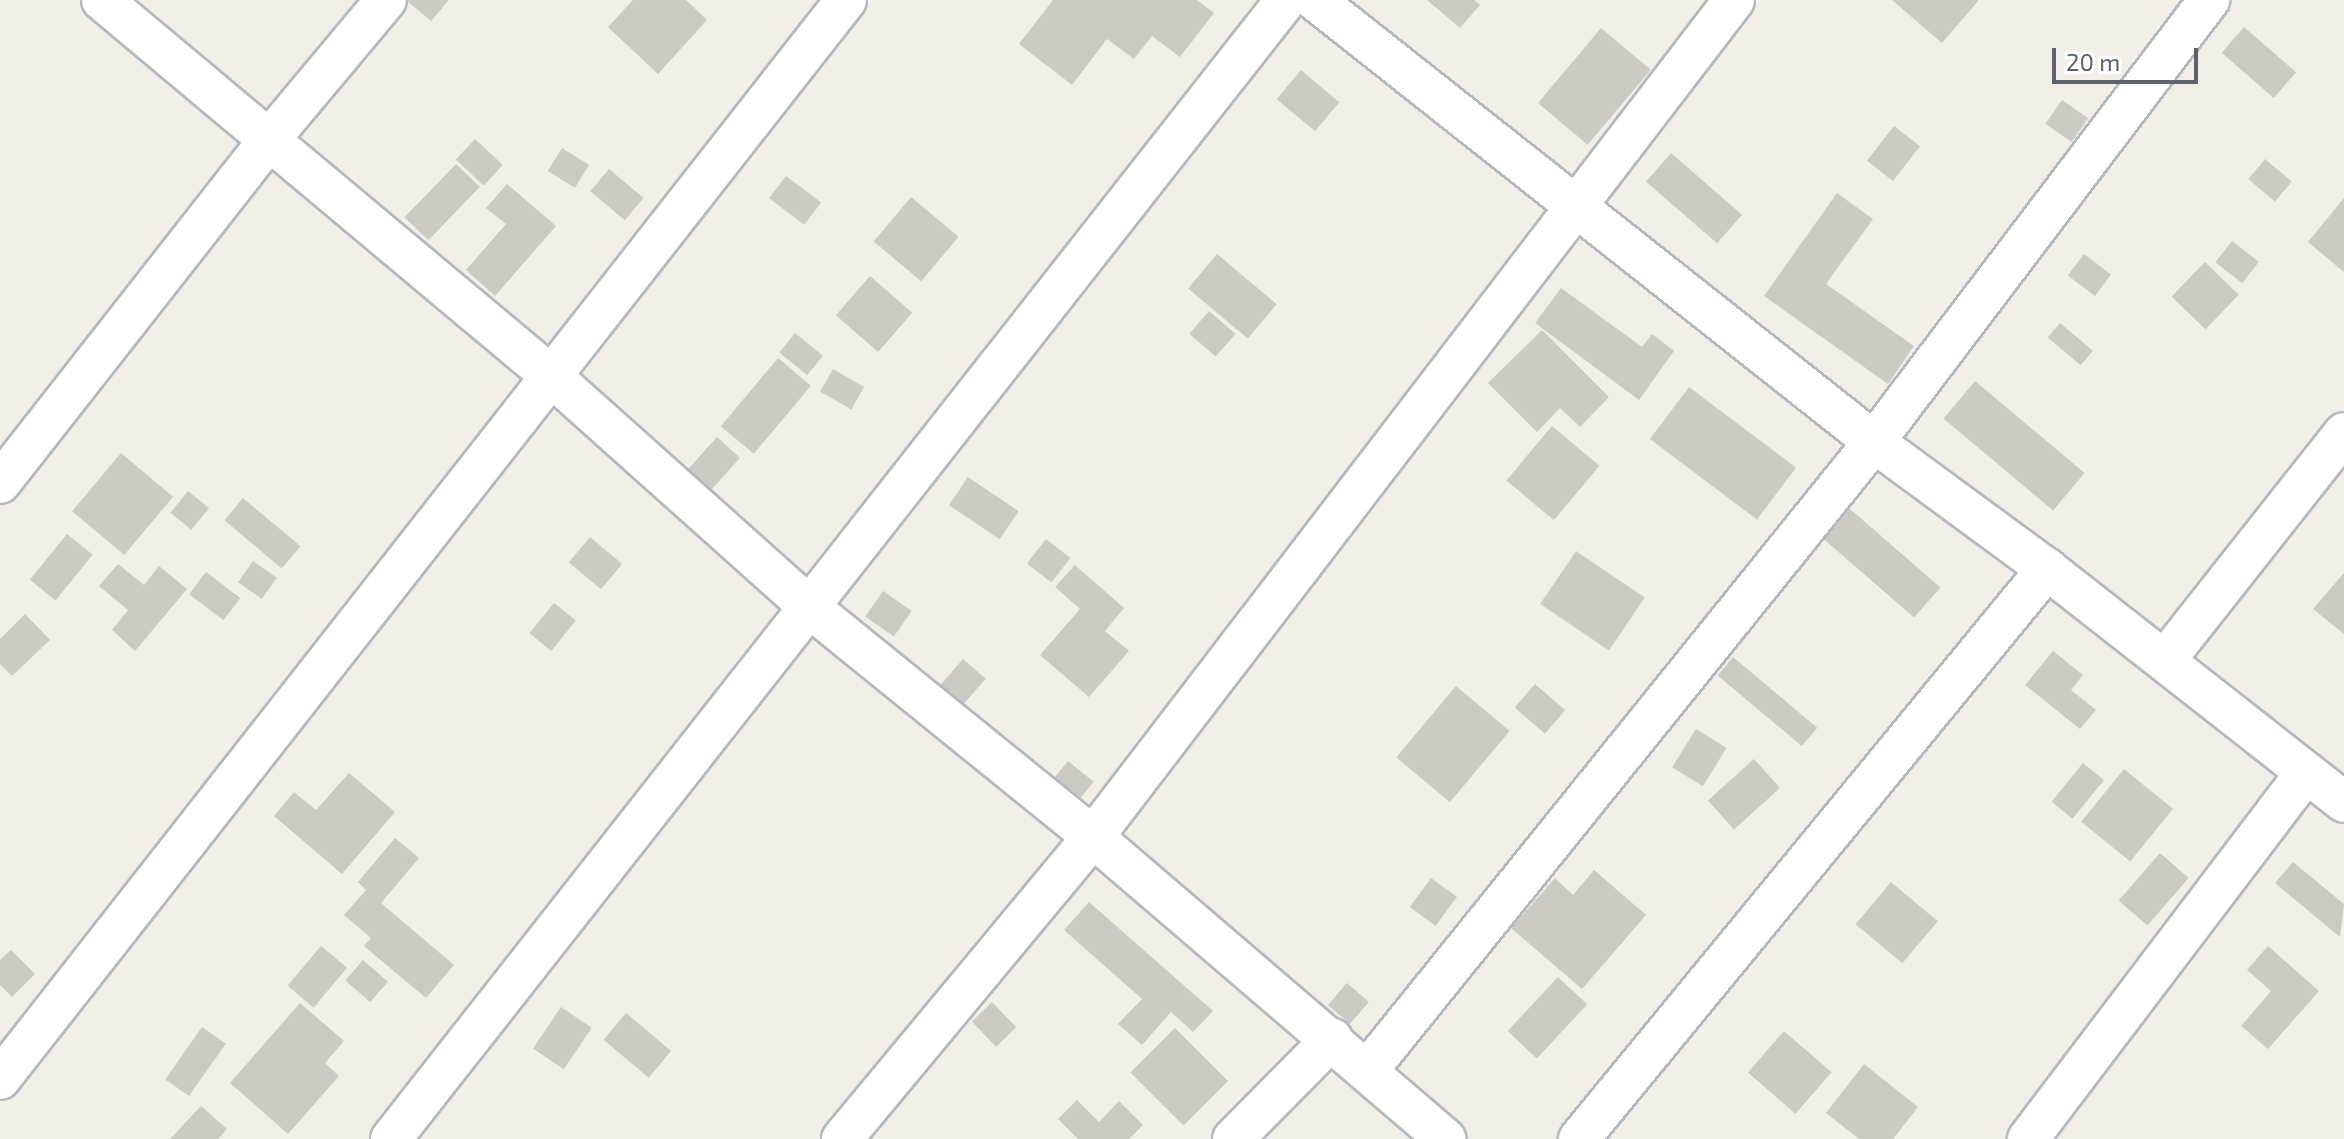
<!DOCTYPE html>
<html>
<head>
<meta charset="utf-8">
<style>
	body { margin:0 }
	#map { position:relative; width:2344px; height:1139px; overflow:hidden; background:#f1efe8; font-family:"Exo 2",sans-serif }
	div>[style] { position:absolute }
	.building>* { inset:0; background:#cccac5; transform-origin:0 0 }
	.roads { filter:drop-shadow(2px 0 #b5b8bc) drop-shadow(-2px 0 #b5b8bc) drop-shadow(0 2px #b5b8bc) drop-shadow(0 -2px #b5b8bc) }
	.minor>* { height:40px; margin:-20px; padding:0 20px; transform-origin:20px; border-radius:20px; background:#fff }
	span { translate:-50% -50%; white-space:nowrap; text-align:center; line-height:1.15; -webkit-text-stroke:8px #fff; paint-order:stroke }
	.scale { position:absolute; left:2052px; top:48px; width:146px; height:36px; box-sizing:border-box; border:4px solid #5f6368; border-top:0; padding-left:10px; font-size:24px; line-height:28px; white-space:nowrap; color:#5f6368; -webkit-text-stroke:6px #fff; paint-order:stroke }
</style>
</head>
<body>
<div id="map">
	<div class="building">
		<i style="clip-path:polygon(406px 0,449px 0,431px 21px)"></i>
		<i style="clip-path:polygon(633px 0,686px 0,707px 20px,658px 74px,608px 27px)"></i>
		<i style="clip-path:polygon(1053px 0,1197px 0,1214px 13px,1180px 57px,1152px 36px,1134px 59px,1107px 39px,1072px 85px,1019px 44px)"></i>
		<i style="clip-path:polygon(1427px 0,1474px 0,1480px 5px,1460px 28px)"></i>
		<i style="clip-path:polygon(1892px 0,1979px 0,1942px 43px)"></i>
		<i style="left:2244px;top:27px;width:69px;height:34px;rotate:41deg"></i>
		<i style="left:1601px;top:28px;width:65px;height:98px;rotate:40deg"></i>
		<i style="left:1301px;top:70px;width:50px;height:38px;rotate:40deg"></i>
		<i style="left:2062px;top:100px;width:32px;height:29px;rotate:35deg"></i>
		<i style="left:1894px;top:126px;width:33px;height:44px;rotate:38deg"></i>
		<i style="left:475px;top:139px;width:38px;height:28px;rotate:43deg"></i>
		<i style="left:562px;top:148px;width:32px;height:27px;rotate:32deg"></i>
		<i style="left:1671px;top:153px;width:94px;height:38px;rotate:41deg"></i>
		<i style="left:2265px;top:159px;width:35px;height:26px;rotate:40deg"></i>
		<i style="left:456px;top:164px;width:33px;height:74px;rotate:44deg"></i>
		<i style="left:609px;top:169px;width:45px;height:29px;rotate:40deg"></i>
		<i style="left:786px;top:176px;width:44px;height:28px;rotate:37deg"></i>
		<i style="clip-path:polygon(507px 184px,556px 226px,495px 296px,466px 270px,506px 224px,486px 208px)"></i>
		<i style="clip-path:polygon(1837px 193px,1873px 219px,1826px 284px,1914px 346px,1888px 384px,1764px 296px)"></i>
		<i style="left:911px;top:197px;width:62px;height:58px;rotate:40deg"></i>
		<i style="clip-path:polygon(2344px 198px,2344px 272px,2308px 242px)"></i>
		<i style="left:2232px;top:241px;width:34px;height:27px;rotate:38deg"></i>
		<i style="left:1217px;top:254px;width:78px;height:45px;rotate:40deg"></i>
		<i style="left:2084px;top:254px;width:34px;height:27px;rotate:37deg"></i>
		<i style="left:2205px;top:262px;width:47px;height:48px;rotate:44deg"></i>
		<i style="left:870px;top:276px;width:56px;height:52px;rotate:41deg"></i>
		<i style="clip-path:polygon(1561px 288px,1642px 347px,1652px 334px,1674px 351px,1639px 400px,1535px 323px)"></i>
		<i style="left:1209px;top:311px;width:35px;height:30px;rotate:41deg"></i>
		<i style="left:2060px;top:323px;width:43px;height:19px;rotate:40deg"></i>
		<i style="clip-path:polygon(1542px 330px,1609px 397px,1580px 427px,1560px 408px,1537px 432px,1488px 383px)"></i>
		<i style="left:795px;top:333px;width:36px;height:25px;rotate:39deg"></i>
		<i style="left:778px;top:358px;width:43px;height:89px;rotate:40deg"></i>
		<i style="left:833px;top:369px;width:36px;height:26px;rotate:30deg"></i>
		<i style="left:1975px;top:381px;width:143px;height:49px;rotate:40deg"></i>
		<i style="left:1689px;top:387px;width:134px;height:65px;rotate:37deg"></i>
		<i style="left:1552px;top:426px;width:62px;height:71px;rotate:40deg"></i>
		<i style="left:717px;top:437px;width:31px;height:48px;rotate:42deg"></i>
		<i style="left:121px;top:453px;width:68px;height:76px;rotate:40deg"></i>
		<i style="left:968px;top:477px;width:61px;height:34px;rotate:34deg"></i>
		<i style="left:188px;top:491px;width:27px;height:28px;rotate:39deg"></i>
		<i style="left:243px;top:498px;width:75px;height:29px;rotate:40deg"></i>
		<i style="left:1849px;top:508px;width:121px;height:40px;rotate:41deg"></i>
		<i style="left:67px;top:534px;width:33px;height:59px;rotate:39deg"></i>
		<i style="left:590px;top:537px;width:42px;height:33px;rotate:40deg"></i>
		<i style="left:1046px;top:539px;width:31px;height:31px;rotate:38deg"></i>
		<i style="left:1576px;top:551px;width:83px;height:64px;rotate:34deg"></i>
		<i style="left:253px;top:561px;width:29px;height:26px;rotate:35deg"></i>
		<i style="clip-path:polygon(118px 564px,144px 585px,159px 566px,187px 589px,135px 651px,112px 630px,128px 610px,99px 586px)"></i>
		<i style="clip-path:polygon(1075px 565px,1124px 608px,1105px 631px,1129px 651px,1089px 697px,1040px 655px,1080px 609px,1055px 587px)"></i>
		<i style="left:206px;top:572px;width:43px;height:28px;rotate:37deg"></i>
		<i style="clip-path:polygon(2344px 573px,2344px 634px,2313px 609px)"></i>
		<i style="left:883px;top:591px;width:35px;height:31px;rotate:35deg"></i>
		<i style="left:554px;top:603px;width:28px;height:39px;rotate:39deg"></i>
		<i style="clip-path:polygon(25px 614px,50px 640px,12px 676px,0 664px,0 639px)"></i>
		<i style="clip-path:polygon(2053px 651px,2083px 675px,2071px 690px,2096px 710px,2080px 729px,2025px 685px)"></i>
		<i style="left:1733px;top:657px;width:110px;height:24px;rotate:40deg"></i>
		<i style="left:963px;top:659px;width:30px;height:36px;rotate:41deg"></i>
		<i style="left:1535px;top:684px;width:40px;height:31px;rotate:41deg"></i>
		<i style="left:1456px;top:686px;width:70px;height:93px;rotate:40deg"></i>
		<i style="left:1696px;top:729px;width:36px;height:45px;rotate:32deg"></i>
		<i style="left:1754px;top:759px;width:39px;height:62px;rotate:48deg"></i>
		<i style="left:1068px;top:761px;width:33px;height:35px;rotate:39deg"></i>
		<i style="left:2083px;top:763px;width:27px;height:50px;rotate:39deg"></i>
		<i style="left:2124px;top:769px;width:63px;height:68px;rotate:39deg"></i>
		<i style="clip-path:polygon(349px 773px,395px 812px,342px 874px,274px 816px,294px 792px,316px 810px)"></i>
		<i style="clip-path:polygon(395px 838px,419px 858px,381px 903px,454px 965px,426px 998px,364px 946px,371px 938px,344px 915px,366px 890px,358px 882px)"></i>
		<i style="left:2160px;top:853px;width:38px;height:63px;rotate:41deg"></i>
		<i style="clip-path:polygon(2293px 862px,2344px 904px,2340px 937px,2275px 883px)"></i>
		<i style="clip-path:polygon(1594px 870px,1646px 915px,1582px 989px,1511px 928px,1555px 878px,1573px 895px)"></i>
		<i style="left:1431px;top:878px;width:32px;height:36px;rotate:36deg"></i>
		<i style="left:1891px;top:882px;width:61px;height:55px;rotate:40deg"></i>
		<i style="clip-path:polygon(1089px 902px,1213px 1011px,1193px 1032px,1171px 1012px,1142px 1045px,1118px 1024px,1142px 999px,1064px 930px)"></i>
		<i style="left:321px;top:946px;width:34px;height:52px;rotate:40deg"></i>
		<i style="clip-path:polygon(2268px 946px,2319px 991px,2268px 1049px,2241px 1026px,2271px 991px,2247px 970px)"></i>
		<i style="clip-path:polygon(11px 950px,35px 974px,12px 997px,0 985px,0 960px)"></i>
		<i style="left:363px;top:960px;width:33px;height:27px;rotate:41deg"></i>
		<i style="left:1558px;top:977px;width:40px;height:74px;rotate:43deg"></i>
		<i style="left:1347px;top:983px;width:29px;height:29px;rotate:41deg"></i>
		<i style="left:992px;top:1002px;width:35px;height:28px;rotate:46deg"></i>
		<i style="clip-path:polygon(300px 1003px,344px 1041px,325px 1063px,339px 1076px,288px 1134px,230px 1083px)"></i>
		<i style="left:561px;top:1007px;width:37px;height:50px;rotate:34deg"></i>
		<i style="left:626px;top:1013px;width:59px;height:35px;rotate:40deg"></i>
		<i style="left:202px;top:1027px;width:29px;height:64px;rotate:35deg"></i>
		<i style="left:1175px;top:1028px;width:75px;height:63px;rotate:45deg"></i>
		<i style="left:1784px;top:1031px;width:63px;height:55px;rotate:41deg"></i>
		<i style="clip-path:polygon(1864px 1064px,1918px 1107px,1893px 1139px,1859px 1139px,1826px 1113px)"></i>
		<i style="clip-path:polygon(1077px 1100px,1099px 1122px,1119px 1101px,1143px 1125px,1129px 1139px,1078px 1139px,1058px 1119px)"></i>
		<i style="clip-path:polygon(201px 1106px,227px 1129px,218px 1139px,170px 1139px)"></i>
	</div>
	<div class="roads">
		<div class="minor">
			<i style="left:102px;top:0;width:586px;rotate:39.94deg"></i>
			<i style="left:551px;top:376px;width:346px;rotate:41.8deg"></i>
			<i style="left:809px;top:607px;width:365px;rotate:39deg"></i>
			<i style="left:1093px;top:837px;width:464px;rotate:40.6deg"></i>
			<i style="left:1315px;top:0;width:713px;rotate:38.33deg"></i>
			<i style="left:1874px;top:442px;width:215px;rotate:36.3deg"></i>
			<i style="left:2047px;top:569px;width:377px;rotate:38.1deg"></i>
			<i style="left:0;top:483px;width:434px;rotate:-51.9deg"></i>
			<i style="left:268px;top:141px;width:184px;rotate:-50.1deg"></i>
			<i style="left:2165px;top:660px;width:289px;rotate:-51.7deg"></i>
			<i style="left:1367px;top:1071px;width:808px;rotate:-51.13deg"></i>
			<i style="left:1874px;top:442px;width:555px;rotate:-52.84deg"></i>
			<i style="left:0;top:1079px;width:1371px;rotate:-51.9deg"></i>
			<i style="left:391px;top:1139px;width:1449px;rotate:-51.84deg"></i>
			<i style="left:842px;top:1139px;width:393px;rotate:-50.3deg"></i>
			<i style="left:1093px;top:837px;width:1054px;rotate:-52.55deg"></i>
			<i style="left:1233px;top:1139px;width:141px;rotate:-45.3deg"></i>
			<i style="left:1579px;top:1139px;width:738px;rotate:-50.61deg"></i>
			<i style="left:2028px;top:1139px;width:460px;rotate:-52.8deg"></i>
		</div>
	</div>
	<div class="scale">20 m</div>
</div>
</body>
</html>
